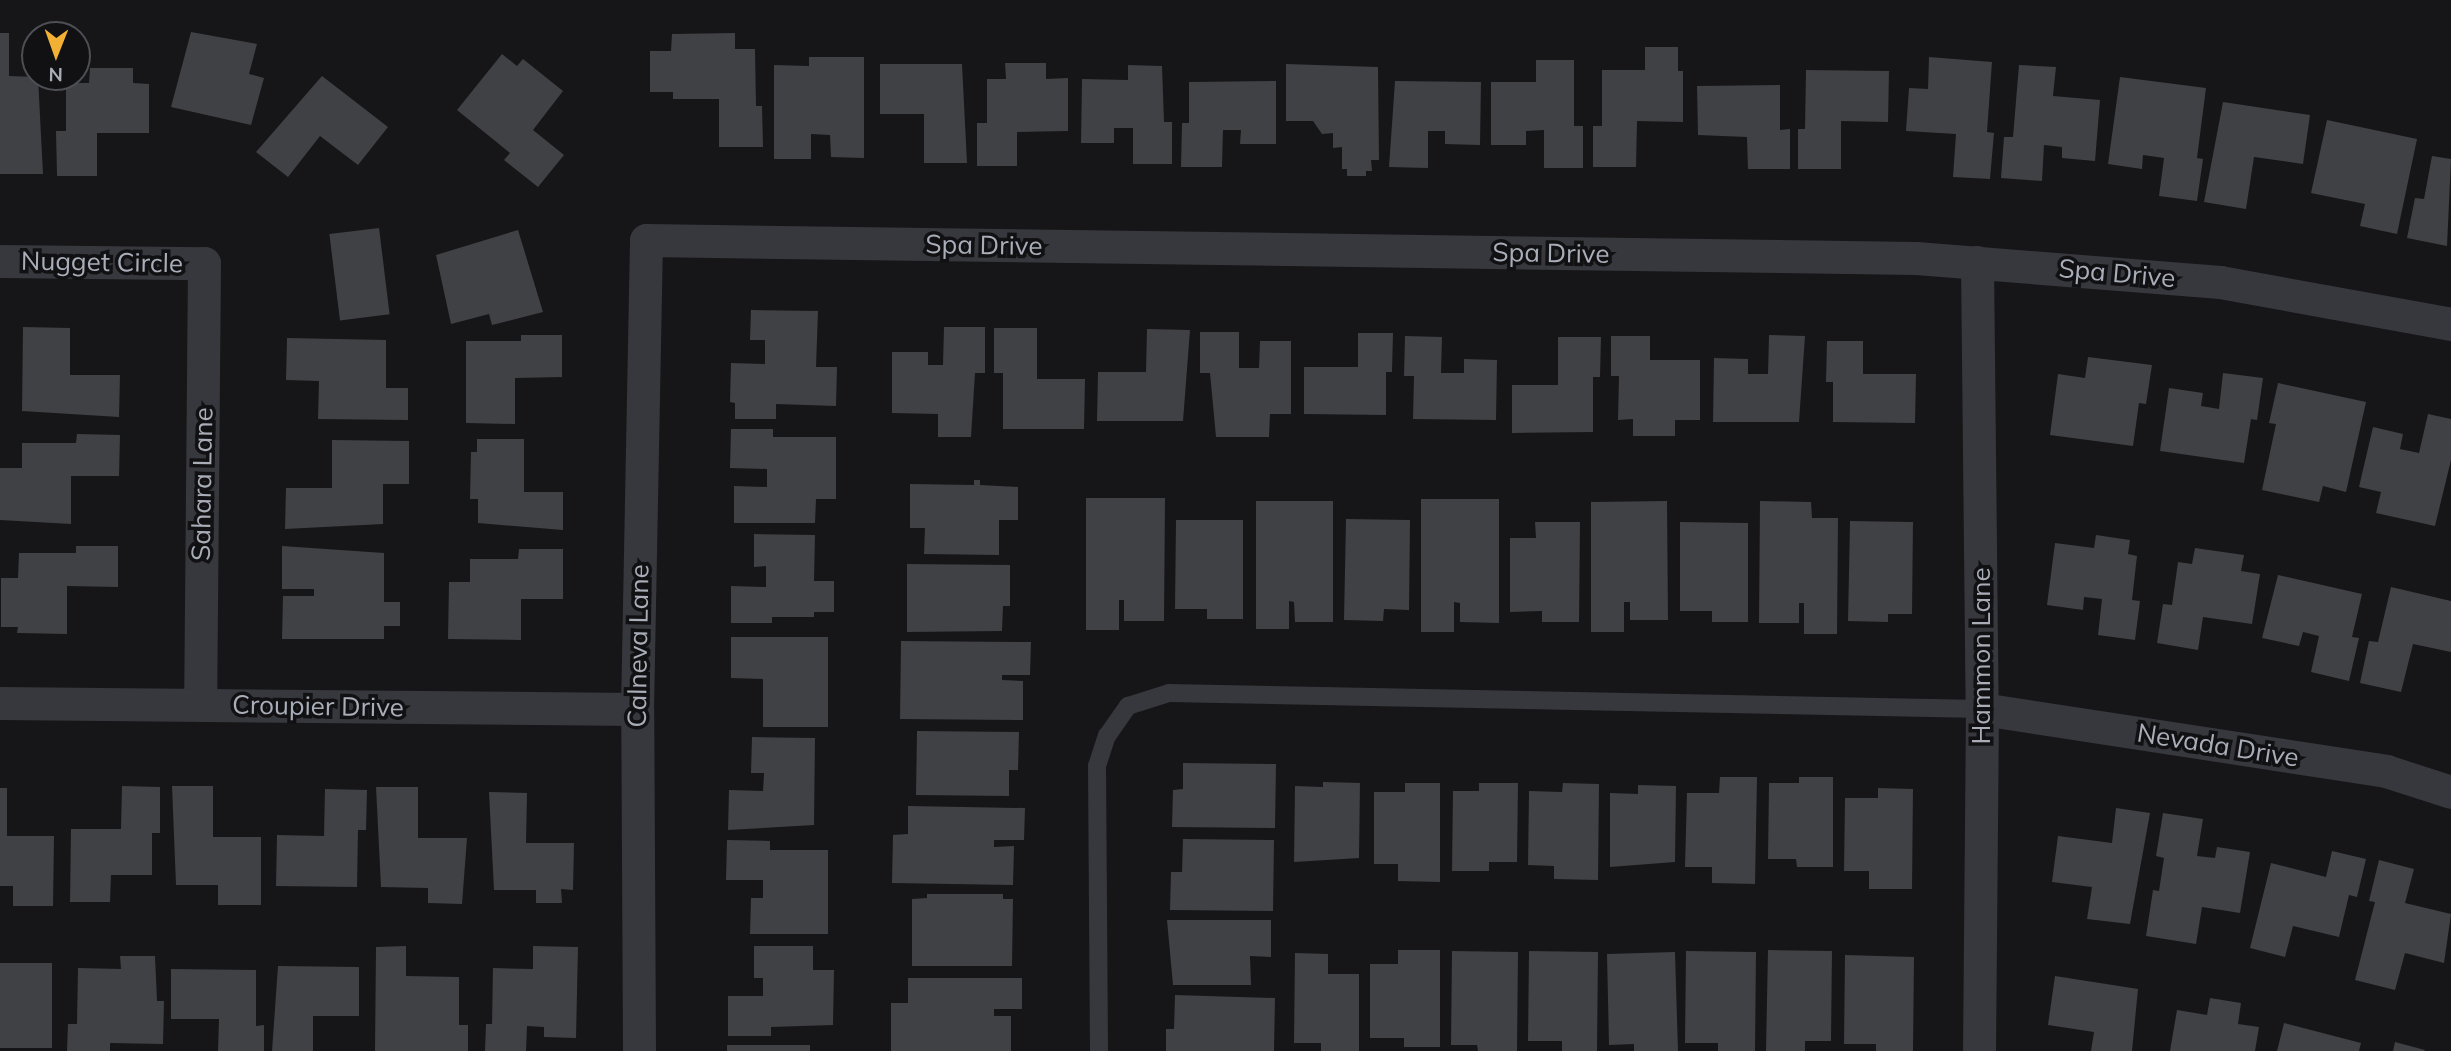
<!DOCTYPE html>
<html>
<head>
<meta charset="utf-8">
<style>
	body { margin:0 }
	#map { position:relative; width:2451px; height:1051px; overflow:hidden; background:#161618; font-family:Mulish,sans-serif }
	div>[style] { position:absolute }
	.building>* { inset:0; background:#404145; transform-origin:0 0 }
	.lane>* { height:18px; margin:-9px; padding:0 9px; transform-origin:9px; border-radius:9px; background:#37383d }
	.street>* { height:33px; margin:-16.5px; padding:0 16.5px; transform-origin:16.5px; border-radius:16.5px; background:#37383d }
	span { translate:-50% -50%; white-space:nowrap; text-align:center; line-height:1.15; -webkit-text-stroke:7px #111113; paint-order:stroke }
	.street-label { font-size:26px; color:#a8adb8 }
	.north { position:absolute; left:21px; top:21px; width:70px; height:70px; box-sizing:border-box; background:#111113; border:2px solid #4d4f55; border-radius:50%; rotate:181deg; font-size:19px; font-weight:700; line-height:28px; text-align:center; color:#a8adb8 }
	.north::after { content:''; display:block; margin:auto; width:24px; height:32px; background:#f2b134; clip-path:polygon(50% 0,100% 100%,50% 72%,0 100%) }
</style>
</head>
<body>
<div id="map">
	<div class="building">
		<i style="clip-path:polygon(191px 32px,257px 44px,249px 74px,264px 78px,251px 125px,171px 107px)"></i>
		<i style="clip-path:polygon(0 33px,9px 33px,9px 76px,38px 77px,43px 174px,0 174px)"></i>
		<i style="clip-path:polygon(735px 33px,735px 49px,755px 49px,756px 106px,762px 106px,763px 147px,719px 147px,719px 99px,673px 99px,673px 92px,650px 92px,650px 51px,671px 51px,672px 34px)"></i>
		<i style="clip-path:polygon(1645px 47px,1678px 47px,1678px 71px,1683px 71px,1683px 122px,1637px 121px,1636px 167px,1593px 167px,1593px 126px,1602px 126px,1602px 70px,1645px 70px)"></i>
		<i style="clip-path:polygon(502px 54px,517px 66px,523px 59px,563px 91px,533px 130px,564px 155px,538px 187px,504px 160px,510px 153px,457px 110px)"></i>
		<i style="clip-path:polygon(809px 57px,864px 57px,864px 158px,831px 157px,830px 135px,811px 134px,811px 159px,774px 159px,774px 65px,809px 66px)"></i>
		<i style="clip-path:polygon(1929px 57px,1992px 62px,1987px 132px,1994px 133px,1990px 179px,1953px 177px,1956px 134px,1906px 131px,1909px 88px,1928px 89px)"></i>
		<i style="clip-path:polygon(1536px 60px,1574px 60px,1574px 126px,1583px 126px,1583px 168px,1544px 168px,1544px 130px,1526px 131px,1526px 145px,1491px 145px,1491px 82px,1536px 82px)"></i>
		<i style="clip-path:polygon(1005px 63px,1046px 63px,1046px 79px,1068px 78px,1068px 131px,1017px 132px,1017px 166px,977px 166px,977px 123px,987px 123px,987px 79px,1006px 79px)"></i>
		<i style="clip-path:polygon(880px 64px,962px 64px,967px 163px,924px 163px,924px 114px,880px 114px)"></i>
		<i style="clip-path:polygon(1286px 64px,1378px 67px,1379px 160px,1371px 160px,1372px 171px,1366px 171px,1366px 176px,1347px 176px,1347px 169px,1342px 169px,1342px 147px,1333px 148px,1333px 133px,1322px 134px,1313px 121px,1286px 121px)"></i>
		<i style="clip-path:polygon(1128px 65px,1162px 66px,1164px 122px,1172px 122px,1172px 164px,1133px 164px,1133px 128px,1114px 128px,1114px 143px,1081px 143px,1082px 79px,1128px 80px)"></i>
		<i style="clip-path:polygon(2019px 65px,2056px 67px,2053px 96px,2100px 100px,2095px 161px,2062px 158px,2062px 147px,2044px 145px,2042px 181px,2001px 178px,2004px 137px,2013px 137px)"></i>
		<i style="clip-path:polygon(90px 68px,133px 68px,133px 83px,149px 84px,149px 133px,97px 133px,97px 176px,57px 176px,56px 131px,66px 131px,66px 83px,89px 83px)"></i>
		<i style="clip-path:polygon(1806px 70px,1889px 71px,1888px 122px,1841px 121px,1841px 169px,1798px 169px,1798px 129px,1805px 129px)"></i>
		<i style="clip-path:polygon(322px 76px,388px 127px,358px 165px,320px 136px,288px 177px,256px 152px)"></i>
		<i style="clip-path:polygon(2120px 77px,2206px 88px,2197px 158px,2203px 159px,2197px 201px,2159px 196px,2164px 158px,2143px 155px,2142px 169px,2108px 164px)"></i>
		<i style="clip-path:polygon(1276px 81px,1276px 144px,1240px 144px,1241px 130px,1223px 130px,1222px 167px,1181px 167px,1182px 123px,1189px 123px,1189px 82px)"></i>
		<i style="clip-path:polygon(1395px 81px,1481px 82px,1480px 145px,1445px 144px,1445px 131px,1428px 131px,1428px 168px,1389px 167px)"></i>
		<i style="clip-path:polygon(1780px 85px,1780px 130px,1790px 129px,1790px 169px,1748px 169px,1747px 137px,1698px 135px,1697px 86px)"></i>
		<i style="clip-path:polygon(2223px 102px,2310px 115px,2303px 164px,2254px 157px,2246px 209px,2204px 202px)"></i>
		<i style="clip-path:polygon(2327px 120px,2417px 139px,2397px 234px,2360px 226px,2365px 204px,2311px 193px)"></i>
		<i style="clip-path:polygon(2432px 156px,2451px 159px,2447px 246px,2407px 238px,2415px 198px,2424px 199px)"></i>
		<i style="left:379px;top:228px;width:87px;height:50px;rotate:83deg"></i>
		<i style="clip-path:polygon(518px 230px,543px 312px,492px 325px,489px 314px,451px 324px,436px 255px)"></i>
		<i style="clip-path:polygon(751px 310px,818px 311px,816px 367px,837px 367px,836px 406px,776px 404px,776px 419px,735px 419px,735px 403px,730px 402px,731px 363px,765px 364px,765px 340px,750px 340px)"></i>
		<i style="clip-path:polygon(23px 327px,70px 328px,70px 375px,120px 375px,119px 417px,22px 411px)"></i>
		<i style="clip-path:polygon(944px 327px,985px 327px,985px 373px,975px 373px,971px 437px,938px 437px,938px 414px,892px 413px,892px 352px,928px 352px,928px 365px,943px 365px)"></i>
		<i style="clip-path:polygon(994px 328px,1037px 328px,1037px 379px,1085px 379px,1084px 429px,1003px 429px,1003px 373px,994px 373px)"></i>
		<i style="clip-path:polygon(1147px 329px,1190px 330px,1183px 421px,1097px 421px,1098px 372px,1146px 372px)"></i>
		<i style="clip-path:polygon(1200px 332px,1239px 332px,1239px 368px,1259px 368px,1260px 341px,1291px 341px,1291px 414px,1270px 414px,1269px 437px,1216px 437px,1210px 373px,1200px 373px)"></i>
		<i style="clip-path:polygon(1358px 333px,1393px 333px,1392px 372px,1386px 372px,1386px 415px,1304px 414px,1304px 367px,1358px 367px)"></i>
		<i style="clip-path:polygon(521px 335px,562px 335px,562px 377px,515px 378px,515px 424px,466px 423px,466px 341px,521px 341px)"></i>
		<i style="clip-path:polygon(1769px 335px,1805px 336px,1799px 422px,1713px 422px,1714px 358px,1748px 359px,1748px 374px,1768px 374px)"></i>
		<i style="clip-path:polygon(1405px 336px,1442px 337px,1441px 373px,1464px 373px,1464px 359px,1497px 360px,1496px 420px,1413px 419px,1414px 376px,1404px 376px)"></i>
		<i style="clip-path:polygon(1611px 336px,1650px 336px,1650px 360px,1700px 360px,1700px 420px,1675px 420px,1675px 436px,1633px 436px,1633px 419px,1618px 420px,1619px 376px,1611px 376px)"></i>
		<i style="clip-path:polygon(1558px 337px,1601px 337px,1600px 377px,1593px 377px,1593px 432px,1512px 433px,1512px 385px,1558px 385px)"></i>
		<i style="clip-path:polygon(287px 338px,386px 340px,386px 388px,408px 388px,408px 420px,318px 419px,319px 381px,286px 380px)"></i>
		<i style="clip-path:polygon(1827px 341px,1863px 341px,1863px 374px,1916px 374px,1915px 423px,1833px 422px,1833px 382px,1826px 382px)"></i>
		<i style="clip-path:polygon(2088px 357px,2152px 365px,2146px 404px,2139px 403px,2133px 446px,2050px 435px,2058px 374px,2085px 378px)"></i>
		<i style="clip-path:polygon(2223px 373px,2263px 378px,2257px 420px,2251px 419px,2244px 463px,2160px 451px,2169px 388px,2203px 393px,2201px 406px,2219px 409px)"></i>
		<i style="clip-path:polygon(2278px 383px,2366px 402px,2346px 492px,2323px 486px,2319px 502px,2262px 490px,2276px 424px,2269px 423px)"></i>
		<i style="clip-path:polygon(2428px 414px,2451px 419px,2451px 460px,2435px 526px,2376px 513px,2381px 492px,2359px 487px,2373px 427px,2403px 434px,2400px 449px,2419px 453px)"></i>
		<i style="clip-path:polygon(731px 429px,773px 429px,773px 437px,836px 437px,836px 499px,816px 499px,815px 523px,734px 523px,734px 486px,767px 487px,767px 469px,730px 468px)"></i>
		<i style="clip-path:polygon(77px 434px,120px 435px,119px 476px,71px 476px,71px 524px,0 520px,0 468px,22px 468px,22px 443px,76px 443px)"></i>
		<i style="clip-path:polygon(477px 439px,524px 439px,524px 492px,563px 492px,563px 530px,478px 523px,478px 499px,470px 499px,471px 452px,477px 452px)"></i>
		<i style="clip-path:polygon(332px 440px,409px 441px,409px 484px,383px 484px,383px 524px,285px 529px,286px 488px,332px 488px)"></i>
		<i style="clip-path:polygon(974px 480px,980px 480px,980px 485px,1018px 487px,1018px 520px,999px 520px,999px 555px,924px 554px,925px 528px,910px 528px,910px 484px,974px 485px)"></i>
		<i style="clip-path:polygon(1086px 498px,1165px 498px,1164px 621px,1124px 621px,1124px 600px,1119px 600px,1119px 630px,1086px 630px)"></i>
		<i style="clip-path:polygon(1421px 499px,1499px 499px,1499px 623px,1460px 622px,1460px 603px,1454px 602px,1454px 632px,1421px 632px)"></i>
		<i style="clip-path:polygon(1256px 501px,1333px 501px,1333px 622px,1295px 622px,1294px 602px,1289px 601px,1289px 629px,1256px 629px)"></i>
		<i style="clip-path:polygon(1667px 501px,1668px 620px,1630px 620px,1630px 602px,1624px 602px,1624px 632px,1591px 632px,1591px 502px)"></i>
		<i style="clip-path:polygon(1760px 501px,1811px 502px,1812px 518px,1838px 518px,1837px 634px,1804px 634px,1804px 603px,1799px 603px,1799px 623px,1759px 623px)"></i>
		<i style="clip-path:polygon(1346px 519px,1410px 520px,1409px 610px,1384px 609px,1383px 621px,1344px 620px)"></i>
		<i style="clip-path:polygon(1176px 520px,1243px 520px,1243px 619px,1207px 619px,1207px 609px,1175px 609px)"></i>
		<i style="clip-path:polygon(1850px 521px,1913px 522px,1912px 614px,1888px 614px,1888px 622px,1848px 621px)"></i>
		<i style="clip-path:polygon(1535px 522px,1580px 522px,1579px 622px,1542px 622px,1542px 611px,1510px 612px,1510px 538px,1536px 538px)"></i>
		<i style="clip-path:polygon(1680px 522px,1748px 523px,1748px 622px,1712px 622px,1712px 611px,1680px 611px)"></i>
		<i style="clip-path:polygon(754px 534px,815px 535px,814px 581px,834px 581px,834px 612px,814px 612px,814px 617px,772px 617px,772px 623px,731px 623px,731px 586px,766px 587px,766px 566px,754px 567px)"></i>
		<i style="clip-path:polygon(2096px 535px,2130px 540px,2128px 554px,2137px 556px,2132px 600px,2140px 601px,2135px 640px,2098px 635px,2102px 599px,2084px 597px,2083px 610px,2047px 605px,2055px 543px,2094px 548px)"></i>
		<i style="clip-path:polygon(76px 546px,118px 546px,118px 587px,67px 586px,67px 634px,17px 633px,18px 627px,1px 627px,1px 578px,18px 578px,19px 553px,76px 553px)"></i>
		<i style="clip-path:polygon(282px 546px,384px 553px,384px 602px,400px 602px,400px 626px,384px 626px,384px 639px,282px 639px,283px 596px,314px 596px,314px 589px,282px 589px)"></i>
		<i style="clip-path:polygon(2195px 548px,2244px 555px,2241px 571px,2260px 574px,2252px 624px,2203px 617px,2198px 650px,2157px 643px,2163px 604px,2172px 605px,2178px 562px,2192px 564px)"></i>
		<i style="clip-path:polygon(519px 549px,563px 549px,563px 599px,521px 599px,521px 640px,448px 639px,449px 582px,470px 582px,470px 559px,518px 559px)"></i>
		<i style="clip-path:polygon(907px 564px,1010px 565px,1010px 606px,1003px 606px,1002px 631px,907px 632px)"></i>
		<i style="clip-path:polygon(2278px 575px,2362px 594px,2352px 637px,2359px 638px,2349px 681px,2311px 672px,2319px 636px,2303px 632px,2299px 646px,2262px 638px)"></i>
		<i style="clip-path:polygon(2391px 587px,2451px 601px,2451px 652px,2413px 644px,2401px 692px,2360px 683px,2369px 641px,2378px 642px)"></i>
		<i style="clip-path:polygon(731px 637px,828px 637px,828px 727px,763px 727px,763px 679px,731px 678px)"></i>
		<i style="clip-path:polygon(901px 641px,1031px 642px,1030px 675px,1002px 675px,1002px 680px,1023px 681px,1023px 720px,900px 719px)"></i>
		<i style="clip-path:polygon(917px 731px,1019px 732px,1018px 770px,1009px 770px,1009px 796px,916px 795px)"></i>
		<i style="clip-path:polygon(752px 737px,815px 738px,814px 825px,728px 830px,729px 790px,763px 791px,764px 773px,751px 773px)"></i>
		<i style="clip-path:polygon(1183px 763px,1276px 764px,1275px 828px,1172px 827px,1173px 790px,1183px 789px)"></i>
		<i style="clip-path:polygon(1720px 777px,1757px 777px,1755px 884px,1712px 883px,1712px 867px,1685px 867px,1687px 793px,1719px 793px)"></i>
		<i style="clip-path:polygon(1799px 777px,1833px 777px,1833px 867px,1797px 867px,1796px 859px,1768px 859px,1769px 783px,1799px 783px)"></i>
		<i style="clip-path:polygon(1323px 782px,1360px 783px,1359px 858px,1294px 862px,1295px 786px,1323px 787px)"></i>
		<i style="clip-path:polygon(1405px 783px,1440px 783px,1440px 882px,1398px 881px,1398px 864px,1374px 864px,1374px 792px,1405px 792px)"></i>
		<i style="clip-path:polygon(1479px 783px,1518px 783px,1517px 862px,1489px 862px,1489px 871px,1452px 871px,1453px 791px,1479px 791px)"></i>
		<i style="clip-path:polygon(1563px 783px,1599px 784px,1598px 880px,1554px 879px,1554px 866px,1528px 865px,1529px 791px,1562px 792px)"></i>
		<i style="clip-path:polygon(1638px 785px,1676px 786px,1675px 862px,1610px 867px,1610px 793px,1638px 794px)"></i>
		<i style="clip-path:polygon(122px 786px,160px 787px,160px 833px,152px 833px,152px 875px,111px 875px,110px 902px,70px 902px,71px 829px,121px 829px)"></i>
		<i style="clip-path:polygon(172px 786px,213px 786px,213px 837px,261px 837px,261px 905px,218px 905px,218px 885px,176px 885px)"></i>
		<i style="clip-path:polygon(376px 787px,418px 787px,418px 838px,467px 838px,462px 904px,428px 903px,428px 888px,381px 887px)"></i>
		<i style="clip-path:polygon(0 788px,7px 788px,7px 836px,54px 836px,53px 906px,13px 906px,13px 886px,0 886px)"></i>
		<i style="clip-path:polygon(1878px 788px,1913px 789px,1912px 889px,1869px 889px,1869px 871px,1844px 871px,1845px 798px,1878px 798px)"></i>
		<i style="clip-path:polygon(325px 789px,367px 790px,366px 830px,358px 830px,357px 887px,276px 886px,277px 835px,324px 836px)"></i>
		<i style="clip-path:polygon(489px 792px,527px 793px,526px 843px,574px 843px,573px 890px,561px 889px,562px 903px,536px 903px,536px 890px,494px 890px)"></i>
		<i style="clip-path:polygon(908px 806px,1025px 808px,1024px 840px,994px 840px,994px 847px,1014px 846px,1013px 885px,892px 883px,893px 835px,908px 834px)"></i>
		<i style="clip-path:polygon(2116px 808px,2150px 813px,2130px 924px,2087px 919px,2092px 887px,2052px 882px,2058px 836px,2112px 843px)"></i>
		<i style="clip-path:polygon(2163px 813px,2203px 819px,2197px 856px,2215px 858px,2217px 847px,2250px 852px,2240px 913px,2202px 907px,2196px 944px,2146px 936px,2153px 890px,2159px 891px,2164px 858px,2156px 856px)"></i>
		<i style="clip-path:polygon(1183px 839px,1274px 840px,1273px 911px,1170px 910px,1171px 872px,1182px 872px)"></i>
		<i style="clip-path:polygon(727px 840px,770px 841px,770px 850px,828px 850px,828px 934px,750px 934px,751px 898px,763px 898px,763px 880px,726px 880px)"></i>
		<i style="clip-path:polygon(2332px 851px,2366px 859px,2357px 897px,2349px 895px,2339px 937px,2293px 926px,2285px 957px,2250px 948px,2271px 863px,2326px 877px)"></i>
		<i style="clip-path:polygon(2379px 860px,2414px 869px,2405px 903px,2451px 914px,2444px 963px,2405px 953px,2395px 990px,2355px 980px,2375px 902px,2369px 901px)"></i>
		<i style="clip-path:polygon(927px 894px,1003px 894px,1003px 899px,1013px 899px,1012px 966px,912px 966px,912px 899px,927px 898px)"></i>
		<i style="clip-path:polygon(1167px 920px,1271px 920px,1271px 957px,1250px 956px,1251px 985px,1173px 985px)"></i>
		<i style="clip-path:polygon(406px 946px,406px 976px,459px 977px,459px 1025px,468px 1025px,468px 1051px,375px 1051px,376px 947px)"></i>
		<i style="clip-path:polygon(533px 946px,578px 947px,576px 1038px,544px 1037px,544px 1027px,527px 1026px,526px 1051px,485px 1051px,486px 1024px,492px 1024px,493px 968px,533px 969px)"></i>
		<i style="clip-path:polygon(754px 946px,813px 946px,813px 970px,834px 970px,833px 1025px,771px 1027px,771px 1036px,728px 1036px,728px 996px,763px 996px,763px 978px,754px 978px)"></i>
		<i style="clip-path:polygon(1398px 950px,1440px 950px,1440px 1047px,1404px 1047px,1404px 1038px,1370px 1038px,1370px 964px,1398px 964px)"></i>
		<i style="clip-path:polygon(1768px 950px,1832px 951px,1831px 1041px,1805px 1041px,1805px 1051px,1766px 1051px)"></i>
		<i style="clip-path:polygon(1452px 951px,1518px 952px,1517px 1051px,1478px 1051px,1477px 1045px,1451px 1045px)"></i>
		<i style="clip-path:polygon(1529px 951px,1598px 952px,1597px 1051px,1562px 1051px,1562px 1041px,1528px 1041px)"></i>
		<i style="clip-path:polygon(1686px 951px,1756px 952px,1755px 1051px,1718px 1051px,1718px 1043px,1685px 1043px)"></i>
		<i style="clip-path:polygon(1675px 952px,1678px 1051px,1634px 1051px,1634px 1044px,1609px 1045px,1607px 954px)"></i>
		<i style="clip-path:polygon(1295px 953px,1328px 954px,1328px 974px,1359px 974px,1359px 1051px,1321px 1051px,1321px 1043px,1294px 1043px)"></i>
		<i style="clip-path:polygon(1845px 955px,1914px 957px,1913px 1051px,1876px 1051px,1876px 1044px,1844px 1044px)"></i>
		<i style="clip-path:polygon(120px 956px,155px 956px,157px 1001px,164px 1001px,163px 1044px,110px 1043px,110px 1051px,67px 1051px,68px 1024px,77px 1024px,78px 968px,121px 969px)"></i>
		<i style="left:0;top:963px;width:52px;height:85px"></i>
		<i style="clip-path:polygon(278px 966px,359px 967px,359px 1016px,313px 1016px,313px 1051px,272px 1051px)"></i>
		<i style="clip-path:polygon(171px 969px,256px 970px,256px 1026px,264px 1025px,264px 1051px,218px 1051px,219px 1019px,171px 1019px)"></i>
		<i style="clip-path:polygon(2055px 976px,2138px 989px,2132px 1051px,2091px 1051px,2094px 1032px,2048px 1025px)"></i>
		<i style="clip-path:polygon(908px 978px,1022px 978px,1022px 1009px,994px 1009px,994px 1016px,1011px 1016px,1011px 1051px,891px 1051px,891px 1003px,908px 1003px)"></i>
		<i style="clip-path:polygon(1175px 995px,1275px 998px,1274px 1051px,1166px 1051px,1166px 1029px,1174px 1029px)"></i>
		<i style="clip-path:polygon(2210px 998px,2241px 1003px,2238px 1024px,2259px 1027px,2255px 1051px,2170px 1051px,2177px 1010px,2207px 1015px)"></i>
		<i style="clip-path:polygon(2284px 1023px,2361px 1043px,2359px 1051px,2277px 1051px)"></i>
		<i style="clip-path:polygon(2395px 1042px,2425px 1050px,2424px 1051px,2393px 1051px)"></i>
		<i style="left:727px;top:1045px;width:83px;height:6px"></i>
	</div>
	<div class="lane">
		<i style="left:1099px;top:1051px;width:285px;rotate:-90.4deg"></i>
		<i style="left:1097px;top:766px;width:32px;rotate:-72deg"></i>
		<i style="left:1107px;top:736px;width:37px;rotate:-55deg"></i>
		<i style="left:1128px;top:706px;width:43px;rotate:-17.6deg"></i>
		<i style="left:1169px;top:693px;width:813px;rotate:1.13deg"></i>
	</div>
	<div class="street">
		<i style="left:0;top:261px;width:204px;rotate:0.6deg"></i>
		<i style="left:204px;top:263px;width:442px;rotate:90.5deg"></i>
		<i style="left:1977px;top:262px;width:447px;rotate:89.4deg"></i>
		<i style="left:1982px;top:709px;width:342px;rotate:90.5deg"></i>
		<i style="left:0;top:703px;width:637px;rotate:0.54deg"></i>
		<i style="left:1982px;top:709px;width:409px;rotate:8.7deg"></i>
		<i style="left:2386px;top:771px;width:68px;rotate:17.9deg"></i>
		<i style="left:639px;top:1051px;width:342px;rotate:-90.3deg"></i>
		<i style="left:637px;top:709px;width:469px;rotate:-88.9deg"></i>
		<i style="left:646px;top:240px;width:1270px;rotate:0.81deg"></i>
		<i style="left:1916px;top:258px;width:305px;rotate:4.5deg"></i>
		<i style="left:2220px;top:282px;width:235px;rotate:10.3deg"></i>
	</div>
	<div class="street-label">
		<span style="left:984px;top:245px;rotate:1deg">Spa Drive</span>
		<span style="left:1551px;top:253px;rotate:1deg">Spa Drive</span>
		<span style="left:102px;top:262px;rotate:1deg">Nugget Circle</span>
		<span style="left:2117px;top:273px;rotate:5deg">Spa Drive</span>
		<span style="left:202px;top:484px;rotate:-89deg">Sahara Lane</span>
		<span style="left:638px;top:646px;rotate:-89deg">Calneva Lane</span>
		<span style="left:1981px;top:656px;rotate:-90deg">Hammon Lane</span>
		<span style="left:318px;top:706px;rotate:1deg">Croupier Drive</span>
		<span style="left:2218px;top:745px;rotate:9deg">Nevada Drive</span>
	</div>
	<div class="north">N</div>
</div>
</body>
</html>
